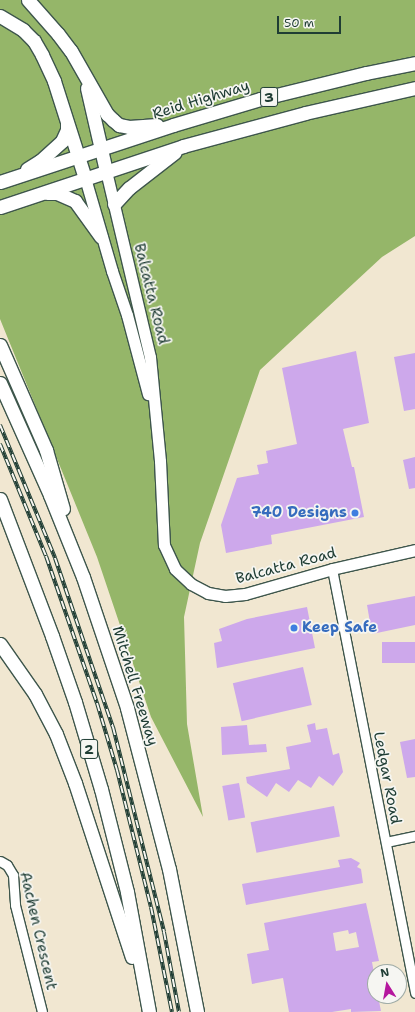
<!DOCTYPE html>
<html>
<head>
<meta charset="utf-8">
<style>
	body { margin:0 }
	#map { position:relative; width:415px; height:1012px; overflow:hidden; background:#f1e7d1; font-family:"Shantell Sans",sans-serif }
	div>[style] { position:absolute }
	.forest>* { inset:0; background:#95b669 }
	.building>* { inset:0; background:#cda8eb; transform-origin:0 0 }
	.roads { filter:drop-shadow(1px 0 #3e564c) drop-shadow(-1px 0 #3e564c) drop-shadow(0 1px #3e564c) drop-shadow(0 -1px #3e564c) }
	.minor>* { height:9px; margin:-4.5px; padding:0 4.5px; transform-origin:4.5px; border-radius:4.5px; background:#fff }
	.major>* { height:11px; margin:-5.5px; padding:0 5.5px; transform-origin:5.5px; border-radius:5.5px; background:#fff }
	.highway>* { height:13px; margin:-6.5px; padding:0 6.5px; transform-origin:6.5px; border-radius:6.5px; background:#fff }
	.rail>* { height:4px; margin-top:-2px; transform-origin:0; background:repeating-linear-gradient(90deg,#f6f6f2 0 8px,#1f3d34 0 16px); box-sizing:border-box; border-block:1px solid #1f3d34 }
	.dots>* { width:11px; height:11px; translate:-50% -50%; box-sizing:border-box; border:2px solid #f6f6f2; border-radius:50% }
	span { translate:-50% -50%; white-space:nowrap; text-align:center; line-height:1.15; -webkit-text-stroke:3.5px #f6f6f2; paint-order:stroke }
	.shield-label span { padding:1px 3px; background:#f6f6f2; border:1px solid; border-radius:3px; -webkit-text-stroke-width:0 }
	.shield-label { font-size:14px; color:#1f3d34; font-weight:700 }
	.street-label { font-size:15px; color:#1f3d34 }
	.shop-label { font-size:15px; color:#366cbe; font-weight:700 }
	.right { translate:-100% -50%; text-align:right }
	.left { translate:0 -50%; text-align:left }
	.north { position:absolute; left:367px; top:964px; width:40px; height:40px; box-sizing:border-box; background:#f6f6f2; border:1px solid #a0aca6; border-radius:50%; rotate:349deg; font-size:11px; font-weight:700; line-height:16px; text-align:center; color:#1f3d34 }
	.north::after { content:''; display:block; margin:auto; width:14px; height:18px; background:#b5179e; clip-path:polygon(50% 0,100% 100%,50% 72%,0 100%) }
	.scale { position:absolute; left:277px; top:16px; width:64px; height:18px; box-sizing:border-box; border:2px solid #1f3d34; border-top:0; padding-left:5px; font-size:12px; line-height:14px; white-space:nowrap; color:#1f3d34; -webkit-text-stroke:3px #f6f6f2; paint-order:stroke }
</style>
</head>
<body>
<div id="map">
	<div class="forest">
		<i style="clip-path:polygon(0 0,415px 0,415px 236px,382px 257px,260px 370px,200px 543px,184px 617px,187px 724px,203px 817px,151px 717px,97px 557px,0 319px)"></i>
	</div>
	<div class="building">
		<i style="clip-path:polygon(356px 351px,369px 423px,343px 429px,352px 467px,354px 467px,364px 517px,271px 535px,272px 544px,226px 553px,221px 525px,237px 478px,259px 474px,257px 465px,268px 463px,266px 451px,297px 444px,282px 368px)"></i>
		<i style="clip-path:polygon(415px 353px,415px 409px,404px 411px,394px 357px)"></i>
		<i style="clip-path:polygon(415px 457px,415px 488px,409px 489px,403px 460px)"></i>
		<i style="clip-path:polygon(415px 596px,415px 625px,372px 634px,367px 605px)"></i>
		<i style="clip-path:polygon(307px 607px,315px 648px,217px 668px,214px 643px,222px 641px,219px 629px,247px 619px)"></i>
		<i style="left:415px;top:642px;width:21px;height:33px;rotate:90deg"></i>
		<i style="left:303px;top:667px;width:39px;height:72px;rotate:77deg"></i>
		<i style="clip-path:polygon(315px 723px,316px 730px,327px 728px,333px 755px,339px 753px,343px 772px,333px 786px,319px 776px,311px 788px,298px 780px,289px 792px,276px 783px,267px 797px,247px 783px,246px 777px,290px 769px,286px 747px,311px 742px,307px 725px)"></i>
		<i style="clip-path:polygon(247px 725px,249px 745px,266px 744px,267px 752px,222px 755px,221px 727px)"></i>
		<i style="clip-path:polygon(415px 739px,415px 777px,407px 778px,400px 742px)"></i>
		<i style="left:239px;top:783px;width:35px;height:17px;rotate:80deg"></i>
		<i style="left:334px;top:806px;width:31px;height:85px;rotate:79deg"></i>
		<i style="clip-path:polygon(351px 858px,360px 863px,357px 867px,361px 869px,363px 883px,246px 905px,242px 884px,340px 867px,338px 860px)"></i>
		<i style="clip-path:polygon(evenodd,366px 903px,379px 961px,372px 962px,375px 979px,375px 996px,378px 996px,381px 1011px,351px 1012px,351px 1009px,332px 1012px,289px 1012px,283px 978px,252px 984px,247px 954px,269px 950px,264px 923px,366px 903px,348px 930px,349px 934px,356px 932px,359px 947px,336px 951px,333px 933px,348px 930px)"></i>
	</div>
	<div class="roads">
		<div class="minor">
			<i style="left:332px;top:569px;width:432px;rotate:78.9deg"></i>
			<i style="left:386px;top:842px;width:30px;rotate:-12deg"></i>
			<i style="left:0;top:861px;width:8px;rotate:30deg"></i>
			<i style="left:7px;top:865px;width:12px;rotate:59deg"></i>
			<i style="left:13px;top:875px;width:30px;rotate:86deg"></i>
			<i style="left:15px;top:905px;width:110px;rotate:75.8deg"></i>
		</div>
		<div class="major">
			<i style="left:106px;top:171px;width:191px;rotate:76.7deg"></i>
			<i style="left:150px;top:357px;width:104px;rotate:84.5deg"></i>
			<i style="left:160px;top:461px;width:84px;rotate:87.3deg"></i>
			<i style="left:164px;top:545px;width:26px;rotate:65deg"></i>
			<i style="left:175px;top:569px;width:22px;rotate:43deg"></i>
			<i style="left:191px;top:584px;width:19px;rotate:28deg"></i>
			<i style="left:208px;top:593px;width:17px;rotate:10deg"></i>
			<i style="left:225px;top:596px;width:20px;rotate:-6deg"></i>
			<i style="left:245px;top:594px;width:91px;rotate:-16deg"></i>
			<i style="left:332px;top:569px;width:85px;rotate:-12.9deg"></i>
			<i style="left:85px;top:178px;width:97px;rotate:73.8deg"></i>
			<i style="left:112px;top:271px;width:46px;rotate:71.2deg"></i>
			<i style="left:127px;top:315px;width:82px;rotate:75.1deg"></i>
		</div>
		<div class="highway">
			<i style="left:28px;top:0;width:45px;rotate:48.6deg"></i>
			<i style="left:58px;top:34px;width:21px;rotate:53deg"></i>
			<i style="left:71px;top:51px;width:73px;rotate:60.3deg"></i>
			<i style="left:107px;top:114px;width:8px;rotate:45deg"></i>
			<i style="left:113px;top:120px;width:8px;rotate:40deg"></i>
			<i style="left:119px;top:125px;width:10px;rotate:11deg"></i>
			<i style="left:129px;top:127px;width:28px;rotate:-4deg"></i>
			<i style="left:0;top:16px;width:27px;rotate:31deg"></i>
			<i style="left:23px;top:30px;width:16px;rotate:45deg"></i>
			<i style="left:34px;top:41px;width:16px;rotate:60deg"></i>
			<i style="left:42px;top:55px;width:29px;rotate:65deg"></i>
			<i style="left:54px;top:81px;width:102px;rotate:72.3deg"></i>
			<i style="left:87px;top:88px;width:85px;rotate:77.1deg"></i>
			<i style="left:27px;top:169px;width:15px;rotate:-32deg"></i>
			<i style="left:40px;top:161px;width:30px;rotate:-42deg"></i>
			<i style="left:62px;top:141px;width:12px;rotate:-66deg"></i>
			<i style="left:67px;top:130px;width:7px;rotate:-90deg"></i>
			<i style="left:0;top:182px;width:182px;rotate:-18.2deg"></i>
			<i style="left:173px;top:125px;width:91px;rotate:-16.6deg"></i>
			<i style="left:260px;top:99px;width:109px;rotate:-13.8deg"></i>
			<i style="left:366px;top:73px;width:50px;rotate:-11.5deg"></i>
			<i style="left:47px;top:193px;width:10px"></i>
			<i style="left:57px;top:193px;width:20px;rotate:24deg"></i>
			<i style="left:75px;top:201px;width:44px;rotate:54.2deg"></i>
			<i style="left:114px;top:204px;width:22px;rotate:-47deg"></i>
			<i style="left:129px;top:188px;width:58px;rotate:-38deg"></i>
			<i style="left:0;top:207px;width:193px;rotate:-18.4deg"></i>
			<i style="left:183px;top:146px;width:126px;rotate:-15.1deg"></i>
			<i style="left:305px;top:113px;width:113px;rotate:-12.8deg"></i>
			<i style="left:0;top:345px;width:115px;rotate:66.3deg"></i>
			<i style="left:46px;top:450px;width:61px;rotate:73.9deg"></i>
			<i style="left:0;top:383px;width:123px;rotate:65.9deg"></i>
			<i style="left:50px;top:495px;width:88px;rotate:68.1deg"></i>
			<i style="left:83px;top:577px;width:138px;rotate:71.4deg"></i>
			<i style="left:127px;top:708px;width:166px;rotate:75.4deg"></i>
			<i style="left:169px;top:869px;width:146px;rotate:78.9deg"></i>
			<i style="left:0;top:499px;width:147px;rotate:69.2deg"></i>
			<i style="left:52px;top:636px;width:70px;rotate:70.8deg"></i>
			<i style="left:75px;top:702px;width:91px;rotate:73.4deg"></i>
			<i style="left:101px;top:789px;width:106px;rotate:75.8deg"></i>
			<i style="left:127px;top:892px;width:122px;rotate:79.6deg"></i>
			<i style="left:0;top:644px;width:61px;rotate:55deg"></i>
			<i style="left:35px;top:694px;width:45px;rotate:62.3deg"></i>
			<i style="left:56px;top:734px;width:53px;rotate:68.8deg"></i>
			<i style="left:75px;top:783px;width:183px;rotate:71.9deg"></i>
		</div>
	</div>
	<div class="rail">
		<i style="left:0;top:425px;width:144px;rotate:67.5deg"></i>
		<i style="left:55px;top:558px;width:179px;rotate:71.1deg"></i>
		<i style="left:113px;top:727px;width:211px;rotate:76deg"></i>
		<i style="left:164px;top:932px;width:81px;rotate:79.4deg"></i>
		<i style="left:0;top:444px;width:121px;rotate:67.7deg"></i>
		<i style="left:46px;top:556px;width:156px;rotate:70.9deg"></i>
		<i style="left:97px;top:703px;width:70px;rotate:73.4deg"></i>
		<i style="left:117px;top:770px;width:141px;rotate:76.1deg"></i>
		<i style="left:151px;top:907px;width:107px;rotate:78.7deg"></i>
	</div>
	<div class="dots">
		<i style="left:355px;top:513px;background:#3f7fe0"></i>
		<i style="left:294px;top:628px;background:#3f7fe0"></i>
	</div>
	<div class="shield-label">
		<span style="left:269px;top:97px">3</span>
		<span style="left:89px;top:749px">2</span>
	</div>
	<div class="street-label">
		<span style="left:201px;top:100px;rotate:-17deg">Reid Highway</span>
		<span style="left:151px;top:294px;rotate:76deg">Balcatta Road</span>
		<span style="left:286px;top:566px;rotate:-15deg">Balcatta Road</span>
		<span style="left:135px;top:686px;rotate:73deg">Mitchell Freeway</span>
		<span style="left:387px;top:778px;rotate:79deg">Ledgar Road</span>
		<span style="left:38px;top:931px;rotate:77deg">Aachen Crescent</span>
	</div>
	<div class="shop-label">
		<span class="right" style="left:347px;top:513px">740 Designs</span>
		<span class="left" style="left:302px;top:628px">Keep Safe</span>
	</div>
	<div class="north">N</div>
	<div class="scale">50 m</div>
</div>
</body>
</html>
